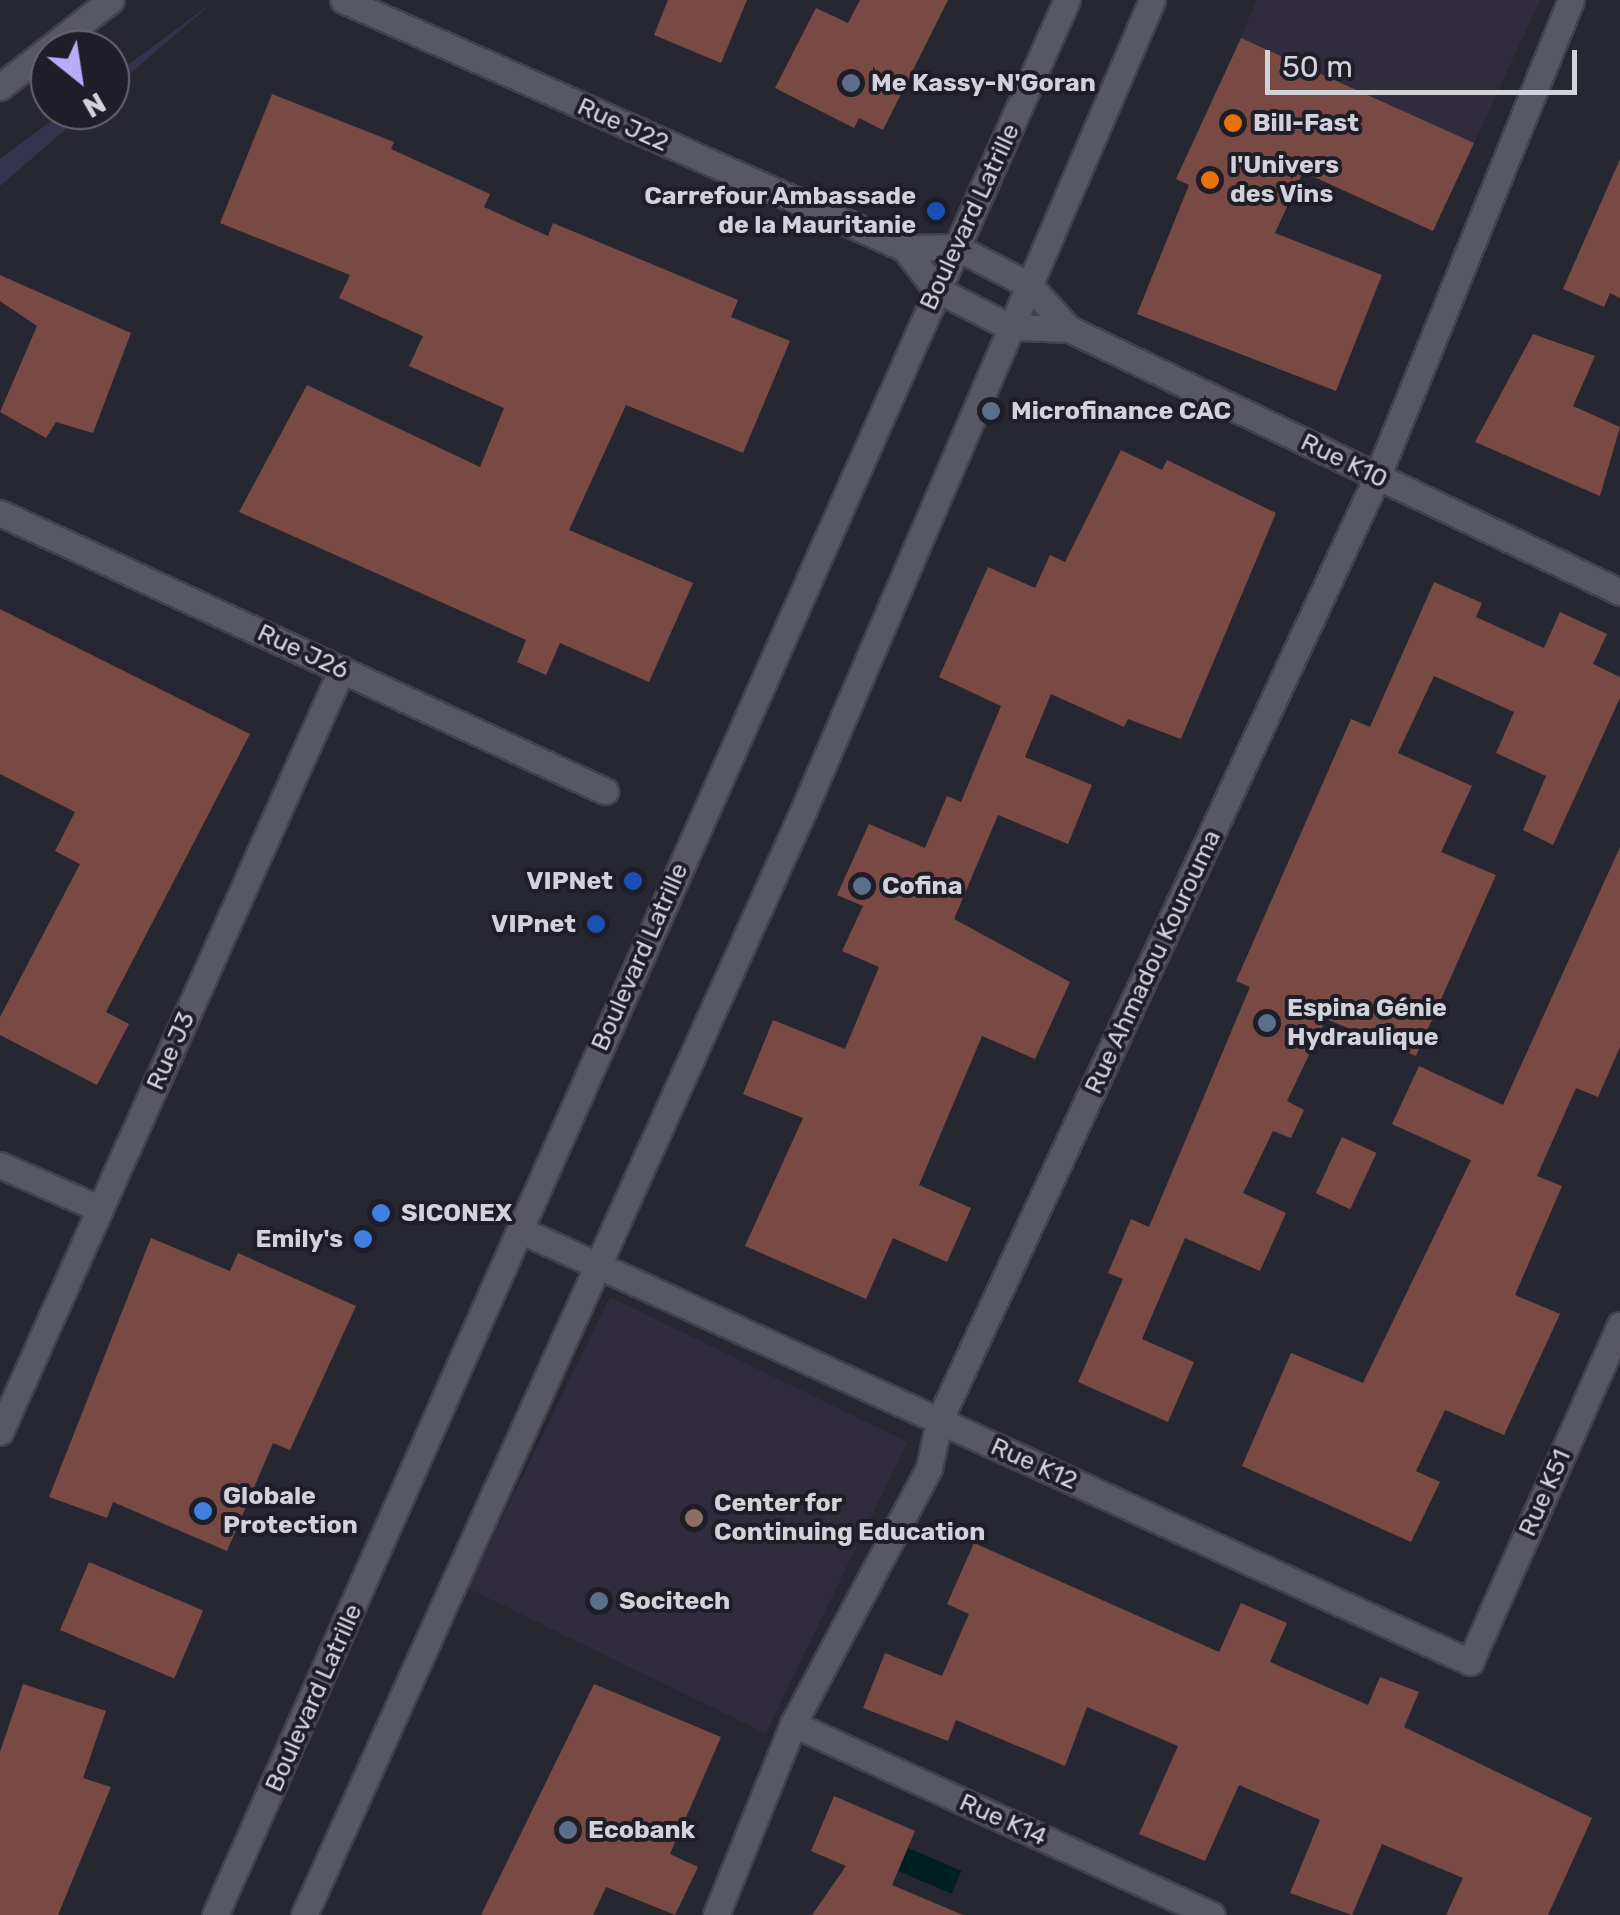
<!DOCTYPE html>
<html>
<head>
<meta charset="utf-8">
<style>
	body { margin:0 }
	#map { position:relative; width:1620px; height:1915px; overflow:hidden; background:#272732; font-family:Rubik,sans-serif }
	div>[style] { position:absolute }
	.education>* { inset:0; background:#312c3d; transform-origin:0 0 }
	.green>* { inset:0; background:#35324e }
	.water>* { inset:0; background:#001f21; transform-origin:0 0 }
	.building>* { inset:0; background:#794a43; transform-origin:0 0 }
	.roads { filter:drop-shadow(2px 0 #42424c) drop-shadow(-2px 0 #42424c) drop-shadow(0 2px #42424c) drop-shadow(0 -2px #42424c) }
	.minor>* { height:25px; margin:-12.5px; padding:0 12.5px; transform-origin:12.5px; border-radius:12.5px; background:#585764 }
	.secondary>* { height:25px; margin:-12.5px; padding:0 12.5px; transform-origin:12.5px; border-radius:12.5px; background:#585764 }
	.dots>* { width:28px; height:28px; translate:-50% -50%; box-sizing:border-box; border:5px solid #1e1d28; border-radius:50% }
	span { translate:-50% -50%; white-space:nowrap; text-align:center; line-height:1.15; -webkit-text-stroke:8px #1e1d28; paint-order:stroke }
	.poi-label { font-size:25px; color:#d2d2da; font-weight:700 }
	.left { translate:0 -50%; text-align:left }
	.right { translate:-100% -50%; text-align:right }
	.street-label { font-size:25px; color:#d2d2da }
	.north { position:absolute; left:30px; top:30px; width:100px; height:100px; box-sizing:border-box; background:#1e1d28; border:2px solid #66656f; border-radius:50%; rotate:150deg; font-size:28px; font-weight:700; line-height:40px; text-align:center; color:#d2d2da }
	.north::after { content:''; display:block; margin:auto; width:35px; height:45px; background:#b8abf7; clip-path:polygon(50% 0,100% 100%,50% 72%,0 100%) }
	.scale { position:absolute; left:1265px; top:50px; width:312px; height:45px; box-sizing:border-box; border:5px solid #d2d2da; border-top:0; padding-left:12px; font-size:30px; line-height:35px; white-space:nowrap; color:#d2d2da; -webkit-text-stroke:8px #1e1d28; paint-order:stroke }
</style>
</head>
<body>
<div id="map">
	<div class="education">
		<i style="clip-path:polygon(1256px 0,1540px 0,1474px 143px,1241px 38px)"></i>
		<i style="left:610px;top:1297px;width:331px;height:324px;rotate:26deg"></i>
	</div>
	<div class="green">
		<i style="clip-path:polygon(212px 3px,110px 91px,110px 78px)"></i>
		<i style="clip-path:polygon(66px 110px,88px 110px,0 186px,0 159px)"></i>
	</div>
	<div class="water">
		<i style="left:908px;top:1848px;width:58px;height:25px;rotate:23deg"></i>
	</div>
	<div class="building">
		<i style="clip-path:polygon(668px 0,747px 0,721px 63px,654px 35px)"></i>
		<i style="clip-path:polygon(860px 0,948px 0,883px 130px,859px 118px,854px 128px,775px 88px,816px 8px,848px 23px)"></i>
		<i style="clip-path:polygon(1241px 38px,1474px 143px,1433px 231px,1303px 172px,1275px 233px,1382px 275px,1336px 391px,1137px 314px,1189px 185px,1176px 179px)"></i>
		<i style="clip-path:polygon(272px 94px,394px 142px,391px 149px,490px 194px,484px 207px,548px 236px,553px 223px,738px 300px,731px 317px,790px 341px,743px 453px,626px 405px,569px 530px,693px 583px,649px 682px,560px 643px,546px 675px,517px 662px,526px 640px,239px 512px,307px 385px,480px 467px,504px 408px,409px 366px,423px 336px,339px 298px,350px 275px,220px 223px)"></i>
		<i style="clip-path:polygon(1620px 159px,1620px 298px,1610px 293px,1604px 307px,1563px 289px)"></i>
		<i style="clip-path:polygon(0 275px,131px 333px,93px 433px,56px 422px,46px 438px,0 412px,37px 326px,0 301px)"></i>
		<i style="clip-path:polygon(1533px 334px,1595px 356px,1573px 406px,1620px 427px,1600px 496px,1475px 442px)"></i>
		<i style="clip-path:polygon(1121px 450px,1162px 470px,1167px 460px,1276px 513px,1181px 739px,1128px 719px,1124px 727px,1051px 694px,1025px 757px,1092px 785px,1068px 844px,998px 815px,954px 919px,1070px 982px,1035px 1059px,982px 1036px,919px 1185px,971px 1208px,947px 1262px,893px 1238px,866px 1299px,745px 1246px,803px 1118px,743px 1094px,773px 1020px,845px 1049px,879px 967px,842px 951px,863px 906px,837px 895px,869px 824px,925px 848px,947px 796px,961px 802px,1001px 706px,939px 677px,988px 567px,1035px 588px,1050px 555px,1065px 562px)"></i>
		<i style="clip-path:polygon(1434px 582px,1482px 603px,1476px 617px,1544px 648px,1560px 612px,1607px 634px,1593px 664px,1620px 677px,1620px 698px,1553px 845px,1523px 830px,1546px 776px,1496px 753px,1514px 712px,1434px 676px,1398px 753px,1472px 786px,1441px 852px,1496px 875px,1416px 1056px,1326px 1019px,1287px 1101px,1304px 1110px,1291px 1138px,1273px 1131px,1243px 1193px,1286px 1213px,1260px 1271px,1185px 1238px,1142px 1339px,1194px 1362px,1168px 1422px,1078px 1382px,1123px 1279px,1108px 1273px,1131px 1219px,1149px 1227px,1250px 987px,1236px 981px,1351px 719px,1370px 727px)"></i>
		<i style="clip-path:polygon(0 609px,250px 734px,106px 1012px,129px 1024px,97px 1085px,0 1035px,0 1017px,80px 864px,55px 851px,75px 812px,0 774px)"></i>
		<i style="clip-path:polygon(1620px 847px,1620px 1047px,1598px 1097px,1576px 1088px,1537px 1176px,1562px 1186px,1515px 1295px,1560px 1314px,1504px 1435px,1445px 1410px,1416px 1471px,1440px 1482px,1411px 1542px,1242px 1466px,1291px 1353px,1363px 1383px,1471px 1160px,1392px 1124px,1419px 1066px,1503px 1105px)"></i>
		<i style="left:1342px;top:1137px;width:38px;height:62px;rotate:25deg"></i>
		<i style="clip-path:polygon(151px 1238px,230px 1271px,238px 1253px,356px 1306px,290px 1450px,273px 1443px,227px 1551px,113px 1502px,107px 1518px,49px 1497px)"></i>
		<i style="clip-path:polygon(974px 1543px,1219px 1652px,1241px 1603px,1287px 1623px,1270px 1662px,1368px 1705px,1380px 1677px,1419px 1692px,1404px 1727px,1592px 1818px,1548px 1915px,1446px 1915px,1463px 1878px,1382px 1844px,1352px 1915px,1290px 1893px,1320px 1820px,1239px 1785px,1205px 1861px,1139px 1834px,1178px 1746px,1087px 1707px,1065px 1766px,956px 1720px,948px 1741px,863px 1708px,885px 1653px,942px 1676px,969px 1614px,947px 1604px)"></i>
		<i style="left:89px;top:1562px;width:124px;height:74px;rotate:23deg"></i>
		<i style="clip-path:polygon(23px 1684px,106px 1711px,83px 1778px,111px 1787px,58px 1915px,0 1915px,0 1752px)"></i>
		<i style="clip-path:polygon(594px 1684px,721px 1737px,670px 1854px,698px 1867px,675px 1915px,606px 1887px,593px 1915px,481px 1915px)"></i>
		<i style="clip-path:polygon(834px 1796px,915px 1831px,892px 1885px,963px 1915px,812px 1915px,846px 1866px,811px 1851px)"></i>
	</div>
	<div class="roads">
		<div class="minor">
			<i style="left:343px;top:0;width:613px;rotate:23.85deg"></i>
			<i style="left:904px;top:248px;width:52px;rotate:-1.1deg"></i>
			<i style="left:956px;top:247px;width:82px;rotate:27.5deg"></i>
			<i style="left:1029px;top:285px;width:59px;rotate:47.7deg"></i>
			<i style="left:1069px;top:329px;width:611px;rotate:25.52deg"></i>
			<i style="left:0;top:87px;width:141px;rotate:-38.1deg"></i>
			<i style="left:904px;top:248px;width:52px;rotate:52deg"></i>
			<i style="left:936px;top:289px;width:83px;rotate:27.2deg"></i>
			<i style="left:1010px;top:327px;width:59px;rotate:1.9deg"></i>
			<i style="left:0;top:513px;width:666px;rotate:24.68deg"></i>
			<i style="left:0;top:1165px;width:109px;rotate:23.7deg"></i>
			<i style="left:520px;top:1230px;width:1044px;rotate:24.45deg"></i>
			<i style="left:1470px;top:1662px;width:369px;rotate:-66deg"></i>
			<i style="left:0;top:1432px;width:836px;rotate:-65.86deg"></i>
			<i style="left:793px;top:1724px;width:460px;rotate:24.5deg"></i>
			<i style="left:716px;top:1915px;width:206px;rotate:-68deg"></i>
			<i style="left:793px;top:1724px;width:290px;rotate:-62deg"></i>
			<i style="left:929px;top:1468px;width:48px;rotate:-78deg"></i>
			<i style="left:939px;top:1421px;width:1041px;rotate:-65.11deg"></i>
			<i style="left:1377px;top:477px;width:515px;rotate:-67.87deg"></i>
		</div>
		<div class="secondary">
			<i style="left:215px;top:1915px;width:2096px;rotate:-66.02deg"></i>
			<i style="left:304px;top:1915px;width:1214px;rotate:-65.67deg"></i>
			<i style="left:804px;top:809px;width:881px;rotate:-66.72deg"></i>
		</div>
	</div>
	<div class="dots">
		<i style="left:851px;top:83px;background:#5c6f8a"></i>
		<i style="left:1233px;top:123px;background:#e8710a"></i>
		<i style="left:1210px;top:180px;background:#e8710a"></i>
		<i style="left:936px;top:211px;background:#1a4fb4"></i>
		<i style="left:991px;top:411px;background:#5c6f8a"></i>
		<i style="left:633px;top:881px;background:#1a4fb4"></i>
		<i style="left:862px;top:886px;background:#5c6f8a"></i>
		<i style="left:596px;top:924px;background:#1a4fb4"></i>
		<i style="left:1267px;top:1023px;background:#5c6f8a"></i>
		<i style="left:381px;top:1213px;background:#3f7fe0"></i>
		<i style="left:363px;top:1239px;background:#3f7fe0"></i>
		<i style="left:203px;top:1511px;background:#3f7fe0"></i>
		<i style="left:694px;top:1518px;background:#8d6e63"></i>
		<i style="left:599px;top:1601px;background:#5c6f8a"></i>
		<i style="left:568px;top:1830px;background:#5c6f8a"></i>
	</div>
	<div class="poi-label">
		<span class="left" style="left:871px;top:83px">Me Kassy-N'Goran</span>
		<span class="left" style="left:1253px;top:123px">Bill-Fast</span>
		<span class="left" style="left:1230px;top:180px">l'Univers<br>des Vins</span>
		<span class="right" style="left:916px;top:211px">Carrefour Ambassade<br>de la Mauritanie</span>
		<span class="left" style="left:1011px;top:411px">Microfinance CAC</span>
		<span class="right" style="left:613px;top:881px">VIPNet</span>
		<span class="left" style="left:882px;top:886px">Cofina</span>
		<span class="right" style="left:576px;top:924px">VIPnet</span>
		<span class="left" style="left:1287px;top:1023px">Espina Génie<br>Hydraulique</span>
		<span class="left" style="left:401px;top:1213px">SICONEX</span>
		<span class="right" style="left:343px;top:1239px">Emily's</span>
		<span class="left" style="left:223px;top:1511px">Globale<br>Protection</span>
		<span class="left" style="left:714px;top:1518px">Center for<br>Continuing Education</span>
		<span class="left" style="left:619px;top:1601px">Socitech</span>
		<span class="left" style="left:588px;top:1830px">Ecobank</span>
	</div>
	<div class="street-label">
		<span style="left:623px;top:125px;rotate:24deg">Rue J22</span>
		<span style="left:970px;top:217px;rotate:-65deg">Boulevard Latrille</span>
		<span style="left:1344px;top:461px;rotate:26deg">Rue K10</span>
		<span style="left:303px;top:652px;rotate:25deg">Rue J26</span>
		<span style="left:640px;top:957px;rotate:-66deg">Boulevard Latrille</span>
		<span style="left:1153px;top:962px;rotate:-65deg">Rue Ahmadou Kourouma</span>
		<span style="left:171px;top:1051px;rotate:-66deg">Rue J3</span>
		<span style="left:1034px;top:1464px;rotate:24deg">Rue K12</span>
		<span style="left:1545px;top:1493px;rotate:-66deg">Rue K51</span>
		<span style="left:314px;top:1698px;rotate:-66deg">Boulevard Latrille</span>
		<span style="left:1003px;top:1820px;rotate:24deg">Rue K14</span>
	</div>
	<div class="north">N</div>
	<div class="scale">50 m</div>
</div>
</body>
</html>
